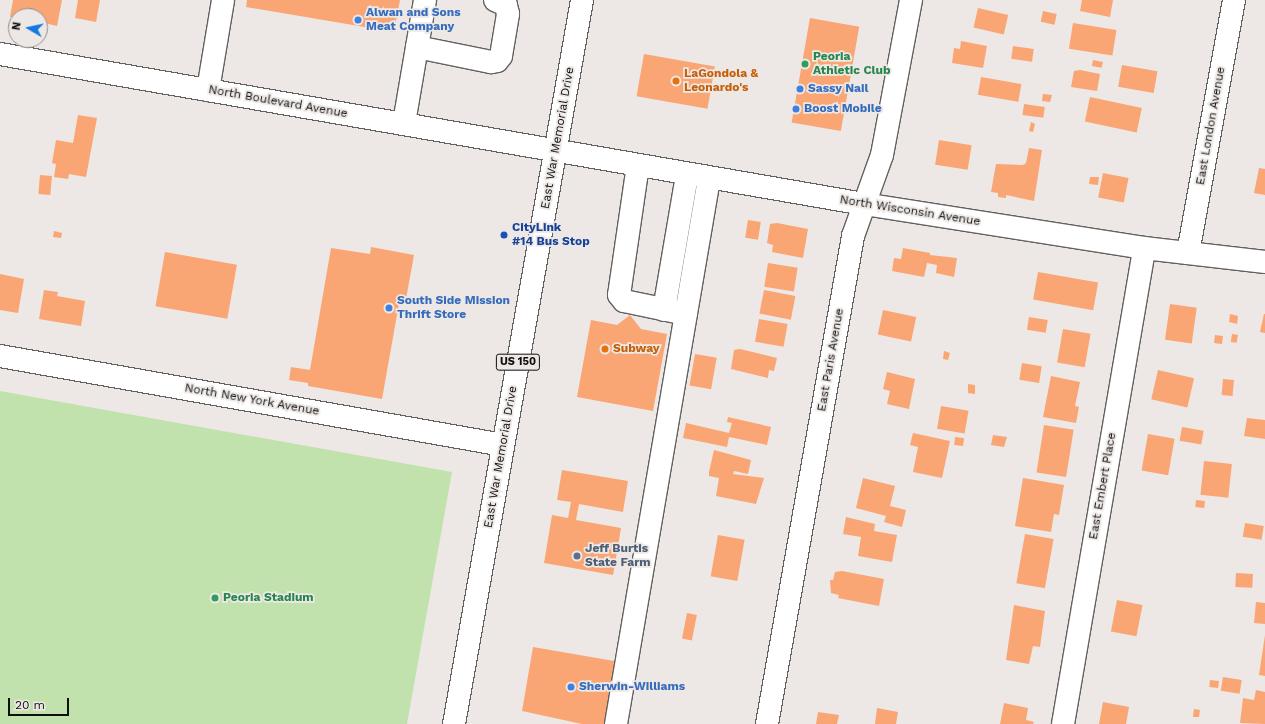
<!DOCTYPE html>
<html>
<head>
<meta charset="utf-8">
<style>
	body { margin:0 }
	#map { position:relative; width:1265px; height:724px; overflow:hidden; background:#ede8e5; font-family:"Work Sans",sans-serif }
	div>[style] { position:absolute }
	.green>* { inset:0; background:#c1e2ad }
	.building>* { inset:0; background:#faa574; transform-origin:0 0 }
	.roads { filter:drop-shadow(1px 0 #64605d) drop-shadow(-1px 0 #64605d) drop-shadow(0 1px #64605d) drop-shadow(0 -1px #64605d) }
	.minor>* { height:22px; margin:-11px; padding:0 11px; transform-origin:11px; border-radius:11px; background:#fff }
	.highway>* { height:22px; margin:-11px; padding:0 11px; transform-origin:11px; border-radius:11px; background:#fff }
	.dots>* { width:11px; height:11px; translate:-50% -50%; box-sizing:border-box; border:2px solid #ede8e5; border-radius:50% }
	span { translate:-50% -50%; white-space:nowrap; text-align:center; line-height:1.15; -webkit-text-stroke:3.5px #ede8e5; paint-order:stroke }
	.shield-label span { padding:1px 3px; background:#ede8e5; border:1px solid; border-radius:3px; -webkit-text-stroke-width:0 }
	.shield-label { font-size:11px; color:#100f0e; font-weight:700 }
	.shop-label { font-size:12px; color:#366cbe; font-weight:700 }
	.left { translate:0 -50%; text-align:left }
	.leisure-label { font-size:12px; color:#27864d; font-weight:700 }
	.food-label { font-size:12px; color:#c56008; font-weight:700 }
	.street-label { font-size:12px; color:#100f0e }
	.transit-label { font-size:12px; color:#164399; font-weight:700 }
	.service-label { font-size:12px; color:#4e5e75; font-weight:700 }
	.north { position:absolute; left:8px; top:8px; width:40px; height:40px; box-sizing:border-box; background:#ede8e5; border:1px solid #95918f; border-radius:50%; rotate:279deg; font-size:11px; font-weight:700; line-height:16px; text-align:center; color:#100f0e }
	.north::after { content:''; display:block; margin:auto; width:14px; height:18px; background:#1378e0; clip-path:polygon(50% 0,100% 100%,50% 72%,0 100%) }
	.scale { position:absolute; left:8px; top:698px; width:61px; height:18px; box-sizing:border-box; border:2px solid #100f0e; border-top:0; padding-left:5px; font-size:12px; line-height:14px; white-space:nowrap; color:#100f0e; -webkit-text-stroke:3px #ede8e5; paint-order:stroke }
</style>
</head>
<body>
<div id="map">
	<div class="green">
		<i style="clip-path:polygon(0 391px,452px 472px,407px 724px,0 724px)"></i>
	</div>
	<div class="building">
		<i style="clip-path:polygon(13px 0,62px 0,57px 26px,40px 22px,40px 16px,10px 17px)"></i>
		<i style="clip-path:polygon(78px 0,100px 0,96px 22px,75px 18px)"></i>
		<i style="clip-path:polygon(247px 0,400px 0,394px 32px,246px 7px)"></i>
		<i style="clip-path:polygon(1082px 0,1113px 0,1110px 17px,1080px 11px)"></i>
		<i style="left:978px;top:8px;width:31px;height:20px;rotate:13deg"></i>
		<i style="left:1043px;top:11px;width:14px;height:11px;rotate:12deg"></i>
		<i style="left:810px;top:18px;width:50px;height:106px;rotate:10deg"></i>
		<i style="left:1073px;top:23px;width:44px;height:26px;rotate:9deg"></i>
		<i style="clip-path:polygon(961px 41px,987px 46px,983px 68px,952px 63px,954px 48px,960px 49px)"></i>
		<i style="left:1013px;top:46px;width:21px;height:13px;rotate:8deg"></i>
		<i style="left:644px;top:54px;width:72px;height:43px;rotate:10deg"></i>
		<i style="left:1093px;top:60px;width:10px;height:6px;rotate:11deg"></i>
		<i style="left:1122px;top:65px;width:36px;height:22px;rotate:10deg"></i>
		<i style="clip-path:polygon(1080px 70px,1100px 74px,1097px 91px,1071px 87px,1074px 71px)"></i>
		<i style="left:981px;top:77px;width:41px;height:18px;rotate:10deg"></i>
		<i style="clip-path:polygon(1043px 94px,1052px 95px,1050px 102px,1042px 101px)"></i>
		<i style="left:1090px;top:97px;width:53px;height:25px;rotate:12deg"></i>
		<i style="left:1024px;top:104px;width:21px;height:11px;rotate:8deg"></i>
		<i style="clip-path:polygon(78px 115px,97px 118px,86px 177px,69px 174px,68px 179px,54px 177px,56px 164px,52px 163px,56px 140px,73px 143px)"></i>
		<i style="clip-path:polygon(1031px 122px,1035px 124px,1033px 132px,1029px 131px)"></i>
		<i style="left:939px;top:140px;width:33px;height:25px;rotate:9deg"></i>
		<i style="clip-path:polygon(1029px 148px,1042px 150px,1034px 201px,1006px 195px,1006px 198px,998px 197px,998px 193px,991px 192px,996px 164px,1023px 165px,1026px 163px)"></i>
		<i style="clip-path:polygon(1259px 168px,1265px 169px,1265px 195px,1254px 193px)"></i>
		<i style="left:1103px;top:173px;width:26px;height:25px;rotate:11deg"></i>
		<i style="left:40px;top:175px;width:12px;height:19px;rotate:5deg"></i>
		<i style="clip-path:polygon(1090px 177px,1099px 177px,1098px 185px,1089px 184px)"></i>
		<i style="left:748px;top:220px;width:13px;height:18px;rotate:9deg"></i>
		<i style="clip-path:polygon(777px 223px,808px 229px,803px 258px,772px 252px,773px 245px,767px 243px,770px 224px)"></i>
		<i style="clip-path:polygon(54px 231px,62px 233px,61px 238px,53px 237px)"></i>
		<i style="clip-path:polygon(371px 247px,414px 255px,406px 299px,400px 298px,382px 399px,308px 386px,308px 383px,289px 380px,291px 367px,310px 370px,331px 248px,370px 254px)"></i>
		<i style="clip-path:polygon(903px 248px,930px 253px,930px 255px,957px 258px,954px 277px,936px 273px,937px 265px,927px 263px,924px 277px,892px 271px,894px 258px,901px 259px)"></i>
		<i style="left:165px;top:252px;width:73px;height:55px;rotate:10deg"></i>
		<i style="left:768px;top:263px;width:30px;height:24px;rotate:9deg"></i>
		<i style="left:1038px;top:272px;width:61px;height:28px;rotate:10deg"></i>
		<i style="clip-path:polygon(0 274px,24px 279px,18px 313px,0 310px)"></i>
		<i style="clip-path:polygon(44px 290px,58px 292px,57px 296px,85px 301px,81px 326px,39px 319px)"></i>
		<i style="left:764px;top:290px;width:32px;height:24px;rotate:11deg"></i>
		<i style="left:1170px;top:304px;width:27px;height:36px;rotate:8deg"></i>
		<i style="left:883px;top:310px;width:34px;height:25px;rotate:12deg"></i>
		<i style="clip-path:polygon(1230px 314px,1238px 316px,1237px 324px,1229px 322px)"></i>
		<i style="clip-path:polygon(1264px 314px,1265px 314px,1265px 333px,1260px 332px)"></i>
		<i style="clip-path:polygon(630px 315px,641px 329px,667px 334px,653px 411px,577px 397px,591px 320px,617px 325px)"></i>
		<i style="left:1029px;top:317px;width:19px;height:13px;rotate:9deg"></i>
		<i style="left:759px;top:319px;width:29px;height:23px;rotate:10deg"></i>
		<i style="left:1063px;top:329px;width:28px;height:34px;rotate:10deg"></i>
		<i style="left:1232px;top:334px;width:6px;height:8px;rotate:9deg"></i>
		<i style="left:1215px;top:335px;width:8px;height:8px;rotate:7deg"></i>
		<i style="clip-path:polygon(740px 349px,777px 358px,774px 371px,769px 370px,768px 378px,731px 369px,734px 350px)"></i>
		<i style="clip-path:polygon(944px 351px,950px 353px,948px 360px,943px 359px)"></i>
		<i style="left:695px;top:354px;width:22px;height:32px;rotate:10deg"></i>
		<i style="left:1022px;top:363px;width:20px;height:17px;rotate:9deg"></i>
		<i style="left:1158px;top:370px;width:37px;height:30px;rotate:13deg"></i>
		<i style="clip-path:polygon(887px 372px,915px 379px,909px 409px,887px 404px,890px 391px,883px 389px)"></i>
		<i style="clip-path:polygon(1051px 376px,1080px 382px,1075px 406px,1079px 407px,1076px 423px,1043px 417px)"></i>
		<i style="left:1223px;top:379px;width:11px;height:16px;rotate:5deg"></i>
		<i style="clip-path:polygon(968px 384px,975px 385px,975px 394px,968px 393px)"></i>
		<i style="left:941px;top:406px;width:28px;height:23px;rotate:10deg"></i>
		<i style="clip-path:polygon(728px 417px,771px 427px,767px 445px,729px 437px,727px 447px,683px 438px,686px 423px,729px 433px,732px 423px,727px 422px)"></i>
		<i style="clip-path:polygon(1247px 418px,1265px 420px,1265px 439px,1244px 436px)"></i>
		<i style="left:1044px;top:425px;width:30px;height:48px;rotate:9deg"></i>
		<i style="left:1182px;top:427px;width:22px;height:14px;rotate:10deg"></i>
		<i style="clip-path:polygon(913px 433px,950px 441px,942px 478px,913px 472px,918px 447px,910px 445px)"></i>
		<i style="left:1148px;top:434px;width:27px;height:37px;rotate:10deg"></i>
		<i style="clip-path:polygon(993px 435px,1007px 437px,1004px 447px,991px 445px)"></i>
		<i style="left:955px;top:437px;width:9px;height:8px;rotate:6deg"></i>
		<i style="clip-path:polygon(714px 450px,751px 460px,748px 474px,734px 471px,733px 474px,764px 478px,756px 504px,716px 496px,719px 478px,709px 476px,709px 472px)"></i>
		<i style="left:1204px;top:461px;width:28px;height:34px;rotate:6deg"></i>
		<i style="clip-path:polygon(562px 470px,628px 481px,623px 512px,579px 504px,576px 520px,621px 528px,613px 575px,544px 563px,552px 515px,568px 518px,571px 502px,557px 500px)"></i>
		<i style="clip-path:polygon(863px 478px,895px 486px,890px 506px,906px 510px,902px 527px,884px 522px,886px 516px,856px 508px)"></i>
		<i style="clip-path:polygon(1023px 478px,1064px 485px,1059px 515px,1054px 514px,1051px 532px,1015px 526px)"></i>
		<i style="left:1196px;top:500px;width:9px;height:7px;rotate:6deg"></i>
		<i style="clip-path:polygon(846px 517px,875px 524px,874px 531px,897px 535px,892px 562px,858px 556px,861px 537px,843px 534px)"></i>
		<i style="left:1245px;top:523px;width:19px;height:14px;rotate:9deg"></i>
		<i style="left:1025px;top:534px;width:29px;height:50px;rotate:10deg"></i>
		<i style="left:718px;top:535px;width:27px;height:42px;rotate:10deg"></i>
		<i style="clip-path:polygon(842px 571px,884px 579px,879px 606px,838px 598px,839px 595px,831px 593px,830px 580px,833px 580px,835px 572px)"></i>
		<i style="left:1236px;top:573px;width:17px;height:14px;rotate:3deg"></i>
		<i style="left:1117px;top:600px;width:26px;height:32px;rotate:11deg"></i>
		<i style="clip-path:polygon(1256px 602px,1265px 603px,1265px 624px,1254px 623px)"></i>
		<i style="clip-path:polygon(1014px 605px,1045px 611px,1040px 647px,1033px 646px,1029px 664px,1006px 660px)"></i>
		<i style="left:687px;top:613px;width:10px;height:26px;rotate:11deg"></i>
		<i style="clip-path:polygon(1265px 635px,1265px 676px,1259px 675px)"></i>
		<i style="clip-path:polygon(533px 647px,620px 662px,609px 724px,582px 724px,522px 711px)"></i>
		<i style="left:1223px;top:677px;width:19px;height:14px;rotate:9deg"></i>
		<i style="left:1210px;top:680px;width:9px;height:7px;rotate:6deg"></i>
		<i style="clip-path:polygon(1256px 690px,1265px 692px,1265px 724px,1240px 723px,1243px 698px,1254px 700px)"></i>
		<i style="clip-path:polygon(1103px 702px,1129px 707px,1126px 724px,1099px 724px)"></i>
		<i style="clip-path:polygon(1004px 703px,1028px 708px,1026px 720px,1034px 722px,1033px 724px,1000px 724px)"></i>
		<i style="clip-path:polygon(877px 708px,898px 712px,896px 724px,875px 724px)"></i>
		<i style="clip-path:polygon(1194px 709px,1200px 710px,1199px 717px,1193px 717px)"></i>
		<i style="clip-path:polygon(818px 712px,839px 715px,837px 724px,816px 724px)"></i>
	</div>
	<div class="roads">
		<div class="minor">
			<i style="left:417px;top:47px;width:76px;rotate:11.5deg"></i>
			<i style="left:491px;top:62px;width:6px;rotate:-9deg"></i>
			<i style="left:497px;top:61px;width:6px;rotate:-51deg"></i>
			<i style="left:501px;top:56px;width:43px;rotate:-80.5deg"></i>
			<i style="left:508px;top:14px;width:9px;rotate:-103deg"></i>
			<i style="left:506px;top:5px;width:12px;rotate:-156deg"></i>
			<i style="left:0;top:54px;width:877px;rotate:9.85deg"></i>
			<i style="left:864px;top:204px;width:283px;rotate:8.9deg"></i>
			<i style="left:1144px;top:248px;width:122px;rotate:6.6deg"></i>
			<i style="left:208px;top:90px;width:91px;rotate:-80.5deg"></i>
			<i style="left:404px;top:123px;width:125px;rotate:-80.3deg"></i>
			<i style="left:638px;top:165px;width:131px;rotate:98.3deg"></i>
			<i style="left:619px;top:295px;width:8px;rotate:50deg"></i>
			<i style="left:624px;top:301px;width:63px;rotate:11.8deg"></i>
			<i style="left:1188px;top:253px;width:257px;rotate:-79.7deg"></i>
			<i style="left:664px;top:310px;width:137px;rotate:-80.3deg"></i>
			<i style="left:0;top:356px;width:511px;rotate:10.03deg"></i>
			<i style="left:616px;top:724px;width:553px;rotate:-80.32deg"></i>
			<i style="left:767px;top:724px;width:496px;rotate:-80deg"></i>
			<i style="left:853px;top:236px;width:86px;rotate:-70.3deg"></i>
			<i style="left:882px;top:155px;width:158px;rotate:-79.4deg"></i>
			<i style="left:1063px;top:724px;width:483px;rotate:-80.3deg"></i>
		</div>
		<div class="highway">
			<i style="left:454px;top:724px;width:735px;rotate:-79.97deg"></i>
		</div>
	</div>
	<div class="dots">
		<i style="left:358px;top:20px;background:#3f7fe0"></i>
		<i style="left:805px;top:64px;background:#2e9e5b"></i>
		<i style="left:676px;top:81px;background:#e8710a"></i>
		<i style="left:800px;top:89px;background:#3f7fe0"></i>
		<i style="left:796px;top:109px;background:#3f7fe0"></i>
		<i style="left:504px;top:235px;background:#1a4fb4"></i>
		<i style="left:389px;top:308px;background:#3f7fe0"></i>
		<i style="left:605px;top:349px;background:#e8710a"></i>
		<i style="left:577px;top:556px;background:#5c6f8a"></i>
		<i style="left:215px;top:598px;background:#2e9e5b"></i>
		<i style="left:571px;top:687px;background:#3f7fe0"></i>
	</div>
	<div class="shield-label">
		<span style="left:518px;top:362px">US 150</span>
	</div>
	<div class="shop-label">
		<span class="left" style="left:366px;top:20px">Alwan and Sons<br>Meat Company</span>
		<span class="left" style="left:808px;top:89px">Sassy Nail</span>
		<span class="left" style="left:804px;top:109px">Boost Mobile</span>
		<span class="left" style="left:397px;top:308px">South Side Mission<br>Thrift Store</span>
		<span class="left" style="left:579px;top:687px">Sherwin-Williams</span>
	</div>
	<div class="leisure-label">
		<span class="left" style="left:813px;top:64px">Peoria<br>Athletic Club</span>
		<span class="left" style="left:223px;top:598px">Peoria Stadium</span>
	</div>
	<div class="food-label">
		<span class="left" style="left:684px;top:81px">LaGondola &amp;<br>Leonardo's</span>
		<span class="left" style="left:613px;top:349px">Subway</span>
	</div>
	<div class="street-label">
		<span style="left:278px;top:102px;rotate:10deg">North Boulevard Avenue</span>
		<span style="left:1211px;top:126px;rotate:-80deg">East London Avenue</span>
		<span style="left:558px;top:138px;rotate:-80deg">East War Memorial Drive</span>
		<span style="left:910px;top:211px;rotate:9deg">North Wisconsin Avenue</span>
		<span style="left:831px;top:360px;rotate:-80deg">East Paris Avenue</span>
		<span style="left:252px;top:400px;rotate:10deg">North New York Avenue</span>
		<span style="left:501px;top:457px;rotate:-80deg">East War Memorial Drive</span>
		<span style="left:1103px;top:486px;rotate:-80deg">East Embert Place</span>
	</div>
	<div class="transit-label">
		<span class="left" style="left:512px;top:235px">CityLink<br>#14 Bus Stop</span>
	</div>
	<div class="service-label">
		<span class="left" style="left:585px;top:556px">Jeff Burtis<br>State Farm</span>
	</div>
	<div class="north">N</div>
	<div class="scale">20 m</div>
</div>
</body>
</html>
